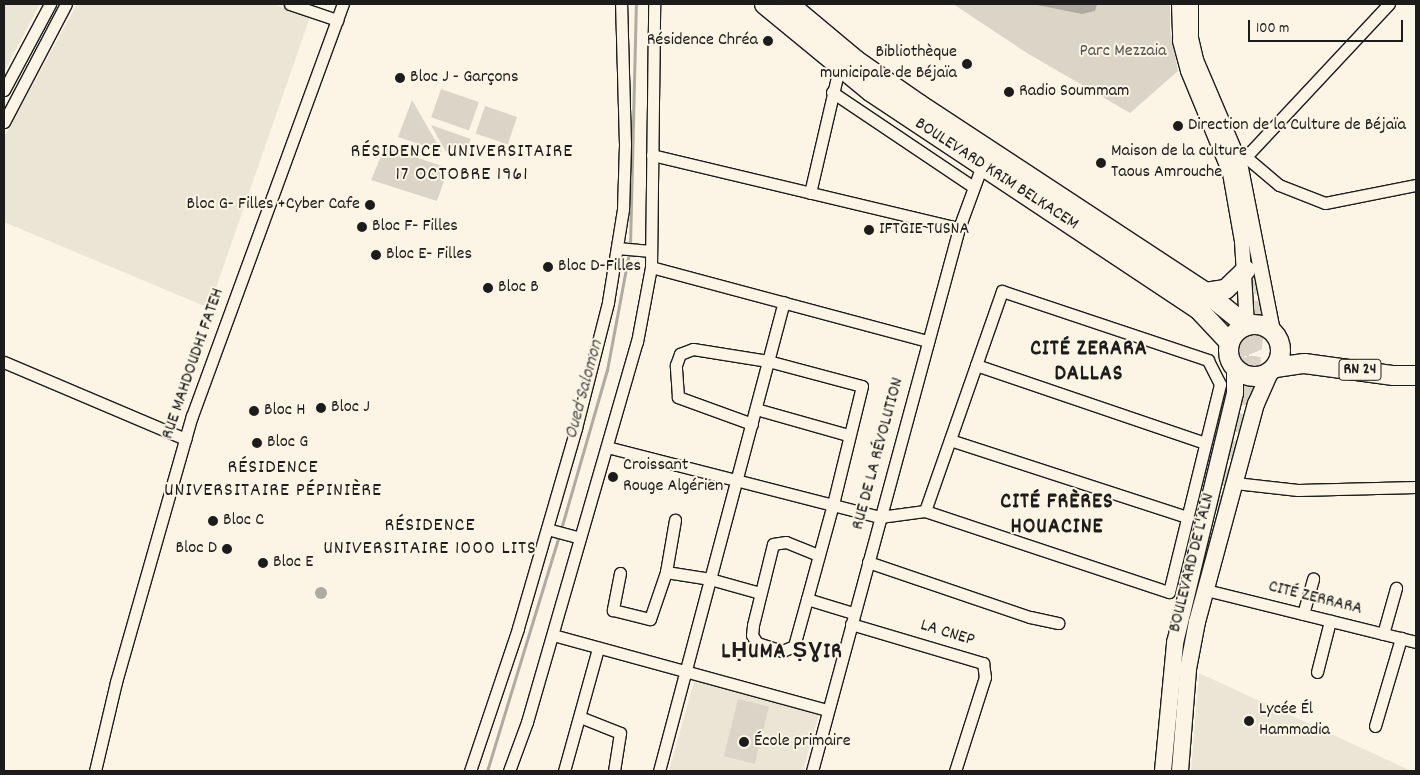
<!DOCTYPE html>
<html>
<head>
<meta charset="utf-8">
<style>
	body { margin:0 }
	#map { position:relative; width:1420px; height:775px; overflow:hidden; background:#fcf5e5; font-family:Dekko,sans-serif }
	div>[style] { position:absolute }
	.built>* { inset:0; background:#ebe5d6 }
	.green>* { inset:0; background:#dbd5c8; transform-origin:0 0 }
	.water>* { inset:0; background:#b0aba1 }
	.round { border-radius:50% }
	.stream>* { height:3px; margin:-1.5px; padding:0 1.5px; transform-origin:1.5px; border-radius:1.5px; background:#b0aba1 }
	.tertiary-tunnel>* { height:14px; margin-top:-7px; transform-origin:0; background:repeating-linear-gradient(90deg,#dad4c7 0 14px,transparent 0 21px) }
	.primary-tunnel>* { height:19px; margin-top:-9.5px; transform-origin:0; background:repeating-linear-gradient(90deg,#dad4c7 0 19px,transparent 0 28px) }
	.roads { filter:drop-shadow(1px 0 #1c1c1c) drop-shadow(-1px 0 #1c1c1c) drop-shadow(0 1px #1c1c1c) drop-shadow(0 -1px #1c1c1c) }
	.minor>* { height:11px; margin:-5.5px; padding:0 5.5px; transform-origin:5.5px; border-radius:5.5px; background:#fcf5e5 }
	.tertiary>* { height:14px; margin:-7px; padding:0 7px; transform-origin:7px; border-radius:7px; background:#fcf5e5 }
	.secondary>* { height:16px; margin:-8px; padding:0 8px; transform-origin:8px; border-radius:8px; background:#fcf5e5 }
	.primary>* { height:19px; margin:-9.5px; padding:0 9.5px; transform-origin:9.5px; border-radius:9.5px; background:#fcf5e5 }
	.primary>.ring { margin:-9.5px; padding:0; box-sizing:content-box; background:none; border:19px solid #fcf5e5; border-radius:50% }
	.dots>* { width:14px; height:14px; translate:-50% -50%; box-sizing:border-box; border:2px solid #fcf5e5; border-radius:50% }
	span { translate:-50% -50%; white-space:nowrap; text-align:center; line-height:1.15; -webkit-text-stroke:4px #fcf5e5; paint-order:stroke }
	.shield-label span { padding:1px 4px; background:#fcf5e5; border:1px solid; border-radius:4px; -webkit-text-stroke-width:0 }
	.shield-label { font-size:16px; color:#1c1c1c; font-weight:700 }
	.poi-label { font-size:18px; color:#1c1c1c }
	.right { translate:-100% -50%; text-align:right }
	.left { translate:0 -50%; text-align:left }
	.park-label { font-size:18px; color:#555450 }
	.street-label { font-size:18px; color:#1c1c1c }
	.water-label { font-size:19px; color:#575551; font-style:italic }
	.quarter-label { font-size:20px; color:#1c1c1c; letter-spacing:1px }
	.district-label { font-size:22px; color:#1c1c1c; font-weight:700; letter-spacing:1px }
	.frame { position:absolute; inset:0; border:5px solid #1c1c1c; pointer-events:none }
	.scale { position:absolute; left:1248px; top:20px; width:155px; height:22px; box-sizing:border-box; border:2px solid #1c1c1c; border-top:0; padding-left:6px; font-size:15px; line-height:18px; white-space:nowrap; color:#1c1c1c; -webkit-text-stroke:4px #fcf5e5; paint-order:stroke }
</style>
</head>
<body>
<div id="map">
	<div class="built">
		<i style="clip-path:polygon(4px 4px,40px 4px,4px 72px)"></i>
		<i style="clip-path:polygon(77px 4px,274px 4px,310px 17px,209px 308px,4px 222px,4px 137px)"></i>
		<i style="clip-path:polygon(1199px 673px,1407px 769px,1416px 771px,1191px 771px)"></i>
		<i style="clip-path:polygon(695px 678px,819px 714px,803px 771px,669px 771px)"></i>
	</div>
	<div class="green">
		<i style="clip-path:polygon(953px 4px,1170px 4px,1170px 29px,1178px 71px,1130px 113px,1027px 53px)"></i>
		<i style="left:441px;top:89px;width:40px;height:30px;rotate:19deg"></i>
		<i style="clip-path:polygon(412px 100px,442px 152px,398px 137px)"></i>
		<i style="left:485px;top:106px;width:34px;height:29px;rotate:19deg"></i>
		<i style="clip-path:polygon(431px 125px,471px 139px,468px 145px,458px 145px,446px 152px)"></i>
		<i style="clip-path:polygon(385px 147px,442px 166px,444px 181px,437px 201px,371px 180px)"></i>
		<i style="left:738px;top:699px;width:32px;height:59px;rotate:14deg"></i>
	</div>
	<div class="water">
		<i style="clip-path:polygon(1032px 4px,1097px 4px,1095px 11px,1082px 14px)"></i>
		<i class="round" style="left:315px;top:587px;width:12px;height:12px"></i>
	</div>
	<div class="stream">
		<i style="left:630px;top:245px;width:241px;rotate:-88.6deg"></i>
		<i style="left:561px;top:529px;width:166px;rotate:-73.9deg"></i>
		<i style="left:607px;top:370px;width:120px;rotate:-79.4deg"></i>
		<i style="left:487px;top:771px;width:247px;rotate:-73deg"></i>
	</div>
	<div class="tertiary-tunnel">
		<i style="left:1252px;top:370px;width:55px;rotate:-82.7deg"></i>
		<i style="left:1259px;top:315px;width:40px;rotate:-92.9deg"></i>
	</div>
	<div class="primary-tunnel">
		<i style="left:1219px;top:313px;width:33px;rotate:44deg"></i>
		<i style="left:1243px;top:336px;width:24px;rotate:68deg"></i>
		<i style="left:1252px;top:358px;width:157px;rotate:101deg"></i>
	</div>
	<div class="roads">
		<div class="minor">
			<i style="left:290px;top:4px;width:50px;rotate:18.8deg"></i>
			<i style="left:4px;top:90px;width:98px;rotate:-61.9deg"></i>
			<i style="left:832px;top:92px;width:169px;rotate:33.9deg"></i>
			<i style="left:4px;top:122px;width:133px;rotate:-62.3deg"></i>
			<i style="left:652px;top:155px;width:316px;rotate:13.4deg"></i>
			<i style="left:1247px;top:158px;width:42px;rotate:40.2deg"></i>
			<i style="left:1279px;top:185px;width:49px;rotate:21.4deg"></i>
			<i style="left:1325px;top:203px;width:93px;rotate:-11.2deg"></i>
			<i style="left:1240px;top:163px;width:218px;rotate:-46.9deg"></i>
			<i style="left:810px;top:193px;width:128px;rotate:-76.9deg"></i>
			<i style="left:617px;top:248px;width:34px;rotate:5deg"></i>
			<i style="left:651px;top:267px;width:287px;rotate:15deg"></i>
			<i style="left:4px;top:362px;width:197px;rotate:23deg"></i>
			<i style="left:976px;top:365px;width:242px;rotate:18.8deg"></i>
			<i style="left:756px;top:409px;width:96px;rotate:15.8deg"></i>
			<i style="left:752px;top:424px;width:79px;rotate:-160deg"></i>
			<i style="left:678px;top:397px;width:32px;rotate:-94deg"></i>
			<i style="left:676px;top:365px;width:12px;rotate:-70deg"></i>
			<i style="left:680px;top:354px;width:14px;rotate:-21deg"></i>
			<i style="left:693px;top:349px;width:76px;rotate:9.1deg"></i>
			<i style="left:768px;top:361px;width:97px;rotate:14.9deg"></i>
			<i style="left:862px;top:386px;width:122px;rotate:103.8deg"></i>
			<i style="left:833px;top:504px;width:98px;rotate:105.3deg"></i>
			<i style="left:807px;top:599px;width:49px;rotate:105.5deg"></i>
			<i style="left:794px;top:646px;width:13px;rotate:157deg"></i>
			<i style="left:782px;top:651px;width:26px;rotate:-162deg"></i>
			<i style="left:757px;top:643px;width:9px;rotate:-122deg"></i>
			<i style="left:752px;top:635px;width:10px;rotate:-84deg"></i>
			<i style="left:753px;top:625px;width:83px;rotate:-76.1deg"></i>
			<i style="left:773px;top:544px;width:13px;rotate:-9deg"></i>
			<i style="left:786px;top:542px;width:35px;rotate:22deg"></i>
			<i style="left:950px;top:440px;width:249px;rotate:18deg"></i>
			<i style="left:607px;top:447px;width:282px;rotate:14.4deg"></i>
			<i style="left:880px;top:517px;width:45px;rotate:-7.6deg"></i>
			<i style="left:925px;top:511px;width:257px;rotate:18.4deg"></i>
			<i style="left:1169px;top:592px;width:214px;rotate:-76.2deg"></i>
			<i style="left:1220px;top:384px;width:27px;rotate:-117deg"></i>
			<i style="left:1208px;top:360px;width:217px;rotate:-161.5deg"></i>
			<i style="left:1002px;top:291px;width:233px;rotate:109.3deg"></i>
			<i style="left:1235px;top:483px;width:63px;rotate:6.3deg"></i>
			<i style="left:1298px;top:490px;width:118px;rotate:-1.5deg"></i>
			<i style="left:547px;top:529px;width:34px;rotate:15deg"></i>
			<i style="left:868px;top:562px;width:171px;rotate:18.8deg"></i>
			<i style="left:1030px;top:617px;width:29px;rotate:12deg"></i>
			<i style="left:666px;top:572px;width:45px;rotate:9deg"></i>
			<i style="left:710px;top:579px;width:52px;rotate:15.6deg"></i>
			<i style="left:620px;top:573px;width:38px;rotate:101deg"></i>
			<i style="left:613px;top:610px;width:38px;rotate:14deg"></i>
			<i style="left:650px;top:619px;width:50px;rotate:-71.2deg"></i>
			<i style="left:666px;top:572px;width:53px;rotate:-80.2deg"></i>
			<i style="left:1206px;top:590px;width:216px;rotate:13.9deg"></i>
			<i style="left:807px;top:599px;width:48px;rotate:16.9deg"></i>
			<i style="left:1303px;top:614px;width:37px;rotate:-74deg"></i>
			<i style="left:851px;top:624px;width:138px;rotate:16.5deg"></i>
			<i style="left:983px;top:663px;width:14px;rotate:82deg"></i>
			<i style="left:985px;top:677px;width:99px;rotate:107.7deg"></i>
			<i style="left:1383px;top:634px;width:48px;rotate:-74.2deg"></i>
			<i style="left:553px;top:635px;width:284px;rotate:15.3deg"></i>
			<i style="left:1317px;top:672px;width:53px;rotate:-75.7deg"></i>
			<i style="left:580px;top:717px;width:43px;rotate:21.8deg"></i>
			<i style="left:620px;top:733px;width:38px;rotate:99deg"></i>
			<i style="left:1375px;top:726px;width:92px;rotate:-73.5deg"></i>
			<i style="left:95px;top:771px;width:91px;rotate:-76.7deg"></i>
			<i style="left:116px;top:682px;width:277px;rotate:-74.1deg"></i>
			<i style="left:192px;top:416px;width:439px;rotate:-69.9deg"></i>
			<i style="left:470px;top:771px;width:151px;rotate:-71.4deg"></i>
			<i style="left:518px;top:628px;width:208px;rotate:-73.8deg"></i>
			<i style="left:576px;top:428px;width:130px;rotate:-75.7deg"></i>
			<i style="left:608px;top:302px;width:94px;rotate:-80.8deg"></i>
			<i style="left:623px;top:209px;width:65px;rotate:-88.2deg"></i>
			<i style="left:625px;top:144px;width:140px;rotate:-91.6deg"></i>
			<i style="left:509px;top:771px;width:52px;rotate:-69.8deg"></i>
			<i style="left:527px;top:722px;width:396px;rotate:-73.9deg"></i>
			<i style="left:637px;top:342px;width:76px;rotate:-79.4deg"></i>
			<i style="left:651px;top:267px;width:263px;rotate:-89.3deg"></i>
			<i style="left:564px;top:771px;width:128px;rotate:-74.5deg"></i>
			<i style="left:659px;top:771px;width:485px;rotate:-75.1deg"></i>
			<i style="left:812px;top:771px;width:563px;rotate:-74.85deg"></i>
			<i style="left:959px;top:228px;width:72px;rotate:-69.8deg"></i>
		</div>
		<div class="tertiary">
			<i style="left:1179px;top:4px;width:37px;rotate:88deg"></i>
			<i style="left:1180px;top:41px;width:31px;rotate:75deg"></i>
			<i style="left:1188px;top:71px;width:110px;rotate:67.6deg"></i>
			<i style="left:1230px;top:173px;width:69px;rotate:80deg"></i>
			<i style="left:1242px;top:241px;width:83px;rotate:86.6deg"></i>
			<i style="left:1191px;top:4px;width:34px;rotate:90deg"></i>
			<i style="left:1191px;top:38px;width:23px;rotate:77deg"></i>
			<i style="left:1196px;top:60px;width:112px;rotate:66.9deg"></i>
			<i style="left:1240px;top:163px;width:171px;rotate:78.9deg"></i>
		</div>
		<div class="secondary">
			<i style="left:1163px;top:771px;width:129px;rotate:-84.6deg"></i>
			<i style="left:1175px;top:643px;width:257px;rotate:-76.5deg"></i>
			<i style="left:1235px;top:393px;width:25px;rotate:-90deg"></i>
			<i style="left:1180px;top:771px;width:102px;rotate:-85.5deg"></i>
			<i style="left:1188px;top:669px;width:48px;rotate:-79.2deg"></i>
			<i style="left:1197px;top:622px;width:226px;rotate:-74.9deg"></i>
			<i style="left:1256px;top:404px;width:36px;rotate:-66deg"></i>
		</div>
		<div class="primary">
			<i style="left:764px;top:4px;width:137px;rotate:39.4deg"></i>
			<i style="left:870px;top:91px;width:394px;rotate:33.6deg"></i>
			<i style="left:1198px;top:309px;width:45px;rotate:46.8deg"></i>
			<i style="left:789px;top:4px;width:87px;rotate:39.9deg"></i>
			<i style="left:856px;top:60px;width:77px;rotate:34.9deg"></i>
			<i style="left:919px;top:104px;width:342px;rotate:33.3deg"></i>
			<i style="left:1205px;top:292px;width:53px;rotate:38.8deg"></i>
			<i style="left:1205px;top:292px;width:20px;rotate:-9deg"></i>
			<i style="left:1225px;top:289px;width:28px;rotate:-44deg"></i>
			<i class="ring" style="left:1228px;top:324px;width:33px;height:33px"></i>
			<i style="left:1275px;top:367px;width:29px;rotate:-8deg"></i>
			<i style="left:1304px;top:363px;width:90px;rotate:7.7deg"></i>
			<i style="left:1393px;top:375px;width:23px"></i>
		</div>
	</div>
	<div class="dots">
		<i style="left:768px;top:41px;background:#1c1c1c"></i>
		<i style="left:967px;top:64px;background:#1c1c1c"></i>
		<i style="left:400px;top:78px;background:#1c1c1c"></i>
		<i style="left:1009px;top:92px;background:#1c1c1c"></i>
		<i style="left:1178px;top:126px;background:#1c1c1c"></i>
		<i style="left:1101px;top:163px;background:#1c1c1c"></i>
		<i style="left:370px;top:205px;background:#1c1c1c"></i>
		<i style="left:362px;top:227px;background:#1c1c1c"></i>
		<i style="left:869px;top:230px;background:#1c1c1c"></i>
		<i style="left:376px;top:255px;background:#1c1c1c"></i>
		<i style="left:548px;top:267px;background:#1c1c1c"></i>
		<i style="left:488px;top:288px;background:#1c1c1c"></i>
		<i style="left:321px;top:408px;background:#1c1c1c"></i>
		<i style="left:254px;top:411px;background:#1c1c1c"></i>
		<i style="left:257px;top:443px;background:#1c1c1c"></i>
		<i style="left:613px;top:477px;background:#1c1c1c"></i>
		<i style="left:213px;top:521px;background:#1c1c1c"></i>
		<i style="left:227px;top:549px;background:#1c1c1c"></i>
		<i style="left:263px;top:563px;background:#1c1c1c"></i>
		<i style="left:1249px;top:721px;background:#1c1c1c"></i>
		<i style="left:744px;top:742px;background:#1c1c1c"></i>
	</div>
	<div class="shield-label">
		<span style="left:1360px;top:370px">RN 24</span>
	</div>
	<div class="poi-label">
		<span class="right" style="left:758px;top:41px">Résidence Chréa</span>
		<span class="right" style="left:957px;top:64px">Bibliothèque<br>municipale de Béjaïa</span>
		<span class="left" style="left:410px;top:78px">Bloc J - Garçons</span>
		<span class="left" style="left:1019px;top:92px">Radio Soummam</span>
		<span class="left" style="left:1188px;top:126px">Direction de la Culture de Béjaïa</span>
		<span class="left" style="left:1111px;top:163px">Maison de la culture<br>Taous Amrouche</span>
		<span class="right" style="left:360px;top:205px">Bloc G- Filles +Cyber Cafe</span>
		<span class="left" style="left:372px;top:227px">Bloc F- Filles</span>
		<span class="left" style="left:879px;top:230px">IFTGIE TUSNA</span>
		<span class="left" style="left:386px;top:255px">Bloc E- Filles</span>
		<span class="left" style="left:558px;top:267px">Bloc D-Filles</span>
		<span class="left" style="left:498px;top:288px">Bloc B</span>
		<span class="left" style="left:331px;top:408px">Bloc J</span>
		<span class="left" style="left:264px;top:411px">Bloc H</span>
		<span class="left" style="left:267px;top:443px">Bloc G</span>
		<span class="left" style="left:623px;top:477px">Croissant<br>Rouge Algérien</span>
		<span class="left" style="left:223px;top:521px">Bloc C</span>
		<span class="right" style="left:217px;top:549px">Bloc D</span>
		<span class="left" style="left:273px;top:563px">Bloc E</span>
		<span class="left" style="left:1259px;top:721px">Lycée Él<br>Hammadia</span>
		<span class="left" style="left:754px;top:742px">École primaire</span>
	</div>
	<div class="park-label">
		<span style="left:1123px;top:52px">Parc Mezzaia</span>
	</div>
	<div class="street-label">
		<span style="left:996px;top:175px;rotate:33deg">BOULEVARD KRIM BELKACEM</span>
		<span style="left:194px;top:364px;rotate:-71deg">RUE MAHDOUDHI FATEH</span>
		<span style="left:879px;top:454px;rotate:-75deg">RUE DE LA RÉVOLUTION</span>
		<span style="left:1193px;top:563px;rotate:-76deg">BOULEVARD DE L'ALN</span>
		<span style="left:1315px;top:599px;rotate:14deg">CITÉ ZERRARA</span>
		<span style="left:947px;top:634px;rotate:17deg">LA CNEP</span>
	</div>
	<div class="water-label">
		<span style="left:585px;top:390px;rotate:-75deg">Oued Salomon</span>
	</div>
	<div class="quarter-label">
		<span style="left:462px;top:164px">RÉSIDENCE UNIVERSITAIRE<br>17 OCTOBRE 1961</span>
		<span style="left:273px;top:480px">RÉSIDENCE<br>UNIVERSITAIRE PÉPINIÈRE</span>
		<span style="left:430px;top:538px">RÉSIDENCE<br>UNIVERSITAIRE 1000 LITS</span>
	</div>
	<div class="district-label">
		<span style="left:1089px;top:362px">CITÉ ZERARA<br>DALLAS</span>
		<span style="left:1057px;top:515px">CITÉ FRÈRES<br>HOUACINE</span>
		<span style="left:782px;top:653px">LḤUMA ṢƔIR</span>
	</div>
	<div class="frame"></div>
	<div class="scale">100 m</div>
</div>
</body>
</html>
